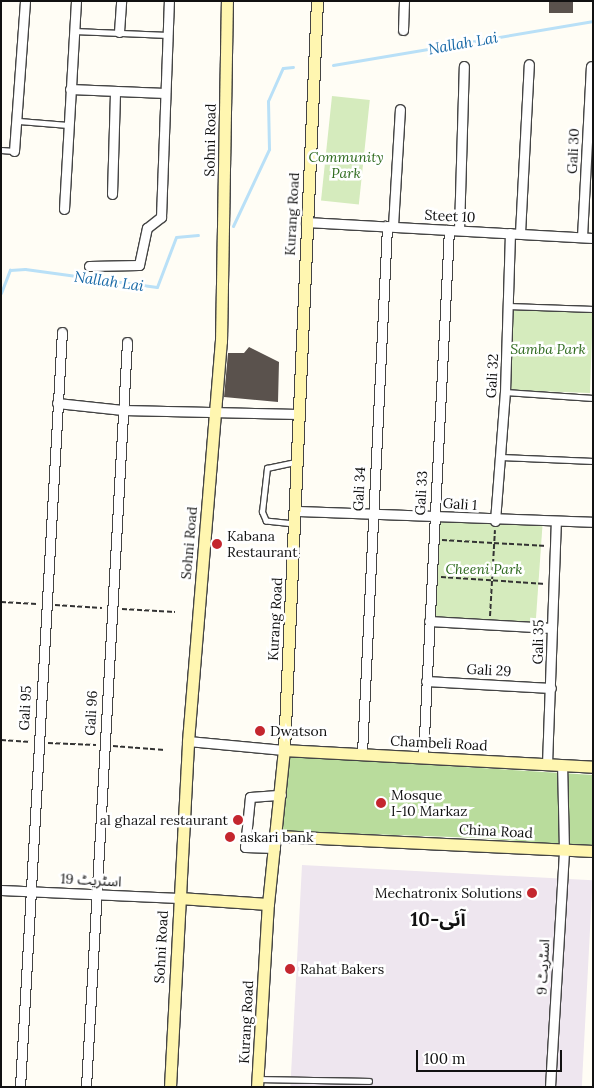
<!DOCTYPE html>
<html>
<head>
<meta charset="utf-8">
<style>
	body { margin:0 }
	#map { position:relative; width:594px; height:1088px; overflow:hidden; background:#fffdf5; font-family:Lora,"Noto Sans Arabic",serif }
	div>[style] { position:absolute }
	.industrial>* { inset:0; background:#eee6ef; transform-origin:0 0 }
	.green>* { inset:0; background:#d5ebbd; transform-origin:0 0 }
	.forest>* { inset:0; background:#b9dc9c }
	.stream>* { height:3px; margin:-1.5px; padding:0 1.5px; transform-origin:1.5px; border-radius:1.5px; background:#b9e0f7 }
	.building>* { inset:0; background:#5a524d; transform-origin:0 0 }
	.path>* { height:2px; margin-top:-1px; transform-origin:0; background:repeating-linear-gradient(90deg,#333 0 5px,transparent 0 7.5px) }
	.roads { filter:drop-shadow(1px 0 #444) drop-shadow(-1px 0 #444) drop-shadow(0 1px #444) drop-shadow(0 -1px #444) }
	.lane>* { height:4.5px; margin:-2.25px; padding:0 2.25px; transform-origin:2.25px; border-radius:2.25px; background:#fff }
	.street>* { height:9px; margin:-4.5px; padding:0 4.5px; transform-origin:4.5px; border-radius:4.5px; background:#fff }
	.secondary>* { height:11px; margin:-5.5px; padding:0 5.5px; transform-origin:5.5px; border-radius:5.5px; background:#fff6b0 }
	.dots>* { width:14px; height:14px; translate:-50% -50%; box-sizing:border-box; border:2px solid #fff; border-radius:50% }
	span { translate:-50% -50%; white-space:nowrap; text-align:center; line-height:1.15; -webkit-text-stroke:5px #fff; paint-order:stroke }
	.street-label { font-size:14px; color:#111 }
	.park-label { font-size:14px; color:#2f6b1f; font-style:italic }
	.poi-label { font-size:14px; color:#111 }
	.left { translate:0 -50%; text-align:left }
	.right { translate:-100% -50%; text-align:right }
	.water-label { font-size:15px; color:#1768a6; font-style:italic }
	.district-label { font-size:19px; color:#111; font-weight:700 }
	.frame { position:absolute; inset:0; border:2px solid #111; pointer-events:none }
	.scale { position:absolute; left:416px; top:1050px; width:146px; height:22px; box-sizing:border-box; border:2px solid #111; border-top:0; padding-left:6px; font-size:15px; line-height:18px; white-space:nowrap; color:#111; -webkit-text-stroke:4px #fff; paint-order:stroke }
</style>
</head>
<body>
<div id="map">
	<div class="industrial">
		<i style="left:302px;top:865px;width:291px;height:222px;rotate:3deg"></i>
	</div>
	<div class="green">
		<i style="left:332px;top:96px;width:38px;height:105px;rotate:6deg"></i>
		<i style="left:507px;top:305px;width:86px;height:85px;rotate:2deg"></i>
		<i style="left:432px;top:514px;width:111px;height:106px;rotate:4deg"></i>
	</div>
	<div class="forest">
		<i style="clip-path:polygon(287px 756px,593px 775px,593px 847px,480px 838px,281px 831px)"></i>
	</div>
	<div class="stream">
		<i style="left:333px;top:65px;width:264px;rotate:-9.6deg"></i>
		<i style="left:233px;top:226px;width:85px;rotate:-64.9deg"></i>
		<i style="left:269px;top:149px;width:48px;rotate:-91.2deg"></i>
		<i style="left:268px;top:101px;width:36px;rotate:-66deg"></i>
		<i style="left:283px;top:68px;width:10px;rotate:-6deg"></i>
		<i style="left:1px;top:293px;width:25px;rotate:-69deg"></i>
		<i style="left:10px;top:270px;width:15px;rotate:-4deg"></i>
		<i style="left:25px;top:269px;width:133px;rotate:7.8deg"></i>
		<i style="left:157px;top:287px;width:53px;rotate:-69.2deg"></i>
		<i style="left:176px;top:237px;width:22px;rotate:-5deg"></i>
	</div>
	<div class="building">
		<i style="left:549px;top:1px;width:24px;height:12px"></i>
		<i style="clip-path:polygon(249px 347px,279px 362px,278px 402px,224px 397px,228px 353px,244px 353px)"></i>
	</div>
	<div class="path">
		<i style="left:442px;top:540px;width:105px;rotate:3.3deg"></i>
		<i style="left:441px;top:577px;width:105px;rotate:3.8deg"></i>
		<i style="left:1px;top:602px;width:36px;rotate:3deg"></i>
		<i style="left:55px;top:605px;width:47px;rotate:3.7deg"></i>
		<i style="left:122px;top:609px;width:53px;rotate:3.2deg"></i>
		<i style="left:490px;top:616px;width:86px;rotate:-86.7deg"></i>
		<i style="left:1px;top:740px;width:30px;rotate:4deg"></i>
		<i style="left:48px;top:743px;width:48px;rotate:2.4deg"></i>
		<i style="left:113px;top:746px;width:52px;rotate:4.4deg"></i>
	</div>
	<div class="roads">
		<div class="lane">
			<i style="left:74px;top:31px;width:94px;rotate:2.4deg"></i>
			<i style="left:19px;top:121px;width:49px;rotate:4.7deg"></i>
			<i style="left:1px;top:150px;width:13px;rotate:4deg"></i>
			<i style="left:508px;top:306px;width:85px;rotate:2deg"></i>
			<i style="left:505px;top:392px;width:88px;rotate:3.9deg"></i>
			<i style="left:501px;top:457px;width:92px;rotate:2.5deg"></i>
			<i style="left:294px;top:524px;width:28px;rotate:-174deg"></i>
			<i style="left:266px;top:521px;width:10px;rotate:-114deg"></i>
			<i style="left:262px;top:512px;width:44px;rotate:-83.5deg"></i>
			<i style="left:267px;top:468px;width:29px;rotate:-12deg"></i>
			<i style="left:258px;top:1079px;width:111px;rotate:1deg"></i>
		</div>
		<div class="street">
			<i style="left:403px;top:30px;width:29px;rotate:-88deg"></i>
			<i style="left:119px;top:32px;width:31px;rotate:-86deg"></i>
			<i style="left:70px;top:89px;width:95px;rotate:2.4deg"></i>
			<i style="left:14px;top:151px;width:150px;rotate:-85.8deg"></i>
			<i style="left:112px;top:194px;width:103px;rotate:-88.3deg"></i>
			<i style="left:64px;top:209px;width:208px;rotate:-86.7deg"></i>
			<i style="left:306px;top:222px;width:287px;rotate:3.2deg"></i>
			<i style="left:393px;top:226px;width:117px;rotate:-86.6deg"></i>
			<i style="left:459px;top:230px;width:164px;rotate:-88.3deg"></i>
			<i style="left:520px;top:233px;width:169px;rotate:-87deg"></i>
			<i style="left:582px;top:237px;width:171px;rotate:-87deg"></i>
			<i style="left:89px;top:266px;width:50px;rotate:-1.1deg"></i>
			<i style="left:139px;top:265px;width:38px;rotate:-78deg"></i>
			<i style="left:147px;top:228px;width:18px;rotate:-38deg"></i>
			<i style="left:161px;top:217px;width:216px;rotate:-87.9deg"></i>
			<i style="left:57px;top:403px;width:66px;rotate:6.1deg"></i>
			<i style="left:123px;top:410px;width:175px;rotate:1.3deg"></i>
			<i style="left:296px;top:511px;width:297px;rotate:2.1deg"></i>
			<i style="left:495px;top:521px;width:129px;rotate:-85.6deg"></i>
			<i style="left:505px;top:392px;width:159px;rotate:-88.2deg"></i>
			<i style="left:429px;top:621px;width:123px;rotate:3.3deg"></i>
			<i style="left:426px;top:681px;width:125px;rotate:3.2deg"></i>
			<i style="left:188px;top:741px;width:96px;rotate:5.4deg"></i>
			<i style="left:362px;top:753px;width:528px;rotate:-87.28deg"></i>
			<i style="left:423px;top:757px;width:528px;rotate:-87.18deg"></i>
			<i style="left:547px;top:764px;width:243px;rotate:-87.9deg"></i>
			<i style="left:275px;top:848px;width:30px;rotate:-178deg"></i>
			<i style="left:245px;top:847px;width:50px;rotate:-84.3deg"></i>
			<i style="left:250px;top:797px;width:31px;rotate:-4deg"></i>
			<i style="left:1px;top:890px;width:178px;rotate:2.6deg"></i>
			<i style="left:20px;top:1087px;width:756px;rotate:-86.82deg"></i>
			<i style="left:86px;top:1087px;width:746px;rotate:-86.85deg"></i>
			<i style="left:550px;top:1087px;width:237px;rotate:-86.6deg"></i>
			<i style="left:564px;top:850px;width:85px;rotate:-91.3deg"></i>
		</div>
		<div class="secondary">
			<i style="left:284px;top:750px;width:309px;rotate:3.1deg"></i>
			<i style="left:277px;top:836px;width:316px;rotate:2.7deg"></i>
			<i style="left:179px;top:898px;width:89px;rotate:3.9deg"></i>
			<i style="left:170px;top:1087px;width:346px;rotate:-87deg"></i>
			<i style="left:188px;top:741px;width:401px;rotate:-85.3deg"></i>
			<i style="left:221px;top:341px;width:340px;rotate:-89deg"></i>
			<i style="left:257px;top:1087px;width:183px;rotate:-86.6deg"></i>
			<i style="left:268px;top:904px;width:155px;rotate:-84.1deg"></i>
			<i style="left:284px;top:750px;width:750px;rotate:-87.48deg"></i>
		</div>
	</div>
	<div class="dots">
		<i style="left:217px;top:544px;background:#c4262e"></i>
		<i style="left:260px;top:731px;background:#c4262e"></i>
		<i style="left:381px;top:803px;background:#c4262e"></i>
		<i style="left:238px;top:820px;background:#c4262e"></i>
		<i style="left:230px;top:837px;background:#c4262e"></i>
		<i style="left:532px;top:893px;background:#c4262e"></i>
		<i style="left:290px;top:969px;background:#c4262e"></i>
	</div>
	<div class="street-label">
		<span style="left:210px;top:140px;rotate:-89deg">Sohni Road</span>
		<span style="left:573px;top:151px;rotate:-87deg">Gali 30</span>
		<span style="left:292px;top:214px;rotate:-87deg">Kurang Road</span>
		<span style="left:450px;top:216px;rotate:3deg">Steet 10</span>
		<span style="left:492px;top:376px;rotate:-87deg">Gali 32</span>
		<span style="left:359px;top:489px;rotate:-87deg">Gali 34</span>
		<span style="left:421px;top:493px;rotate:-87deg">Gali 33</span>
		<span style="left:460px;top:504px;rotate:4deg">Gali 1</span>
		<span style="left:189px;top:543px;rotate:-85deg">Sohni Road</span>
		<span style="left:275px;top:619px;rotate:-87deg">Kurang Road</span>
		<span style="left:538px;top:642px;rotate:-89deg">Gali 35</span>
		<span style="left:489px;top:670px;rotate:3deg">Gali 29</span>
		<span style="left:25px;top:708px;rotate:-87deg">Gali 95</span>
		<span style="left:91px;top:713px;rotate:-87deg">Gali 96</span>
		<span style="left:439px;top:743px;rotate:3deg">Chambeli Road</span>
		<span style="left:496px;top:831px;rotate:3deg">China Road</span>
		<span style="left:91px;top:880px;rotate:3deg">اسٹریٹ 19</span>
		<span style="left:161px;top:947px;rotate:-87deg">Sohni Road</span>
		<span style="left:543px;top:967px;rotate:-87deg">اسٹریٹ 9</span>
		<span style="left:246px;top:1022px;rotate:-87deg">Kurang Road</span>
	</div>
	<div class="park-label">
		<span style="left:346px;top:165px">Community<br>Park</span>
		<span style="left:548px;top:349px">Samba Park</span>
		<span style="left:484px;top:569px">Cheeni Park</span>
	</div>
	<div class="poi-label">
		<span class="left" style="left:227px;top:544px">Kabana<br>Restaurant</span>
		<span class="left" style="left:270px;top:731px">Dwatson</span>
		<span class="left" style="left:391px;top:803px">Mosque<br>I-10 Markaz</span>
		<span class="right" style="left:228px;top:820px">al ghazal restaurant</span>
		<span class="left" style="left:240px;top:837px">askari bank</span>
		<span class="right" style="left:522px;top:893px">Mechatronix Solutions</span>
		<span class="left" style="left:300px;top:969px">Rahat Bakers</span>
	</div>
	<div class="water-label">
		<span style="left:463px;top:43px;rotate:-10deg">Nallah Lai</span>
		<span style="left:109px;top:281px;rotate:8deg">Nallah Lai</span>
	</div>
	<div class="district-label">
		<span style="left:438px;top:920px">آئی-10</span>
	</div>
	<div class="frame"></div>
	<div class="scale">100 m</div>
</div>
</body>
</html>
